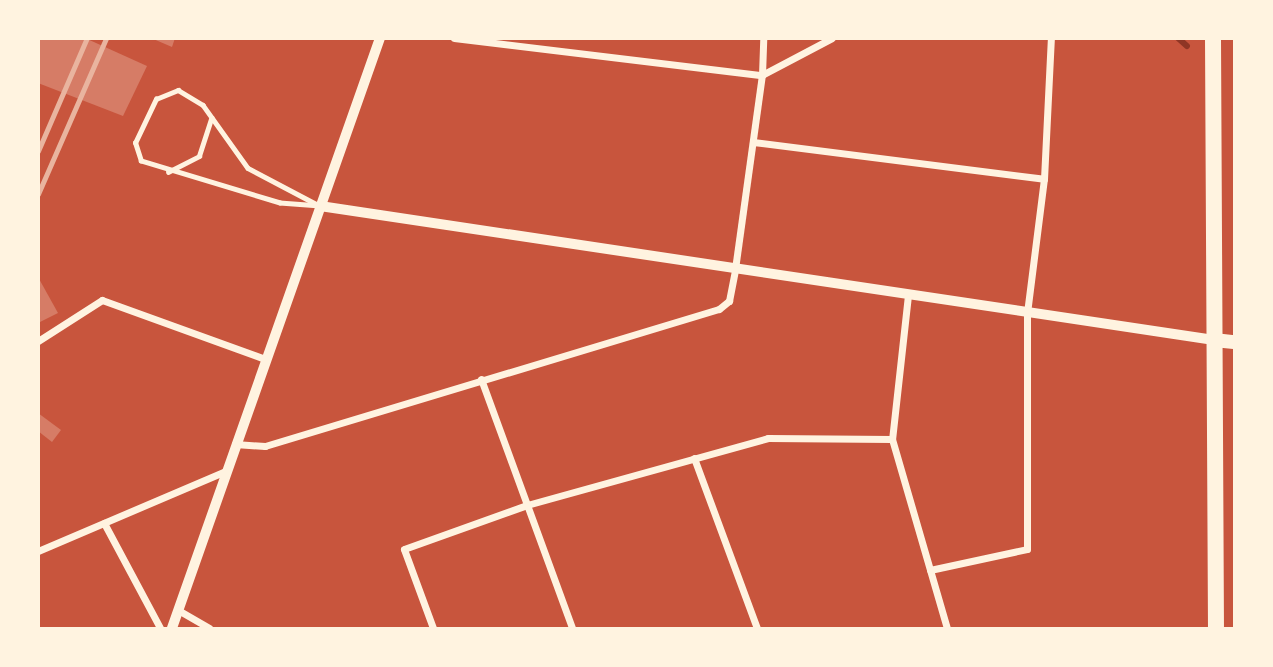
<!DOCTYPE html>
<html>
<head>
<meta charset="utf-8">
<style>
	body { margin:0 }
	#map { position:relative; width:1273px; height:667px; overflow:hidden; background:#c8553d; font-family:"Fira Sans",sans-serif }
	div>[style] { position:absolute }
	.stream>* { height:6px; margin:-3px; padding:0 3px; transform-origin:3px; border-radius:3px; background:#8f3625 }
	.building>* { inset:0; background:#d67c66 }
	.service>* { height:4.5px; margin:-2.25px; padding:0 2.25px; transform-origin:2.25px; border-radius:2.25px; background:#fff3e0 }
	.minor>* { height:7px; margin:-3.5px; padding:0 3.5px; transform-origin:3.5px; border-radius:3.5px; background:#fff3e0 }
	.tertiary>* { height:10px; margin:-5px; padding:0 5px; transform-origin:5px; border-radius:5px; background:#fff3e0 }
	.primary>* { height:14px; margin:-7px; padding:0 7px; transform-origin:7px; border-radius:7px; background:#fff3e0 }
	.trunk>* { height:16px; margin:-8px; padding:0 8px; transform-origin:8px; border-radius:8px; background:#fff3e0 }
	.rail>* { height:5px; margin:-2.5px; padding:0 2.5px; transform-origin:2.5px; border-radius:2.5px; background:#e9b49f }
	span { translate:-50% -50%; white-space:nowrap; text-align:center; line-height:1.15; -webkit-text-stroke:7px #fff3e0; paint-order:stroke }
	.frame { position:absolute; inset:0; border:40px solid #fff3e0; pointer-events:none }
</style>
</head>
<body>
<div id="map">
	<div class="stream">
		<i style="left:1178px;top:38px;width:12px;rotate:42deg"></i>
	</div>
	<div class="building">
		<i style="clip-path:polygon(38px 38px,85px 38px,147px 66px,123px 116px,38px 83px)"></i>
		<i style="clip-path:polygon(151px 38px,175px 38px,172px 47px)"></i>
		<i style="clip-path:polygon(38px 277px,58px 313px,38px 323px)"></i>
		<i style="clip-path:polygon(38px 413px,61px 430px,52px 442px,38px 431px)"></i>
	</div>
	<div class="service">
		<i style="left:178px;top:90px;width:29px;rotate:31deg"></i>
		<i style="left:203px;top:105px;width:77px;rotate:54.5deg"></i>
		<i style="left:248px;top:168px;width:81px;rotate:27.8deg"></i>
		<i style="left:320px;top:206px;width:40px;rotate:-175.7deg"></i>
		<i style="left:280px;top:203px;width:145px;rotate:-163.2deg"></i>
		<i style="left:141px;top:161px;width:19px;rotate:-108deg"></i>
		<i style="left:135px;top:143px;width:49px;rotate:-64.5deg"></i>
		<i style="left:156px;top:99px;width:24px;rotate:-22deg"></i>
		<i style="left:168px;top:172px;width:35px;rotate:-27deg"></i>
		<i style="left:199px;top:156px;width:40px;rotate:-72deg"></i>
	</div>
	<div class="minor">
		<i style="left:454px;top:38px;width:310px;rotate:6.9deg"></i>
		<i style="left:762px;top:75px;width:79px;rotate:-27.9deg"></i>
		<i style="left:753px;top:142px;width:293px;rotate:7.2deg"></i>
		<i style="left:908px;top:295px;width:145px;rotate:96.3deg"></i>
		<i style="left:892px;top:439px;width:197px;rotate:73.8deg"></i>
		<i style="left:38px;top:341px;width:76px;rotate:-32.6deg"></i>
		<i style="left:102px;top:300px;width:173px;rotate:19.9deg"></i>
		<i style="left:481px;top:379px;width:265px;rotate:69.9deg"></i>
		<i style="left:235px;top:444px;width:30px;rotate:4deg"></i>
		<i style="left:265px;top:446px;width:474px;rotate:-16.8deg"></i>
		<i style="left:719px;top:309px;width:13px;rotate:-39deg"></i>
		<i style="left:729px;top:301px;width:33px;rotate:-79deg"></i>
		<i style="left:735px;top:269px;width:196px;rotate:-82.1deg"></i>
		<i style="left:762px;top:75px;width:37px;rotate:-88deg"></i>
		<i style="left:694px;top:458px;width:181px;rotate:69.7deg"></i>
		<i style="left:104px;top:523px;width:119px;rotate:61.9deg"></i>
		<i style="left:38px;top:551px;width:204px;rotate:-23.1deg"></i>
		<i style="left:930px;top:570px;width:99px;rotate:-12.2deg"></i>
		<i style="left:1027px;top:549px;width:236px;rotate:-90deg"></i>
		<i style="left:1027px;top:313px;width:135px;rotate:-82.8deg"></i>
		<i style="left:1044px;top:179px;width:141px;rotate:-87.2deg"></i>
		<i style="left:178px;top:610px;width:36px;rotate:30deg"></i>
		<i style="left:433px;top:628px;width:84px;rotate:-110.2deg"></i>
		<i style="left:404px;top:549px;width:131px;rotate:-19.7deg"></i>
		<i style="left:527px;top:505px;width:250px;rotate:-15.5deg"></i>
		<i style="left:768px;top:438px;width:124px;rotate:0.5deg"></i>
	</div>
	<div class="tertiary">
		<i style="left:320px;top:206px;width:904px;rotate:8.52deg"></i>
		<i style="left:172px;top:628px;width:626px;rotate:-70.58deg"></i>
	</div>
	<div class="primary">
		<i style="left:1214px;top:340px;width:20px;rotate:6deg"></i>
	</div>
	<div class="trunk">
		<i style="left:1213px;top:38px;width:590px;rotate:89.71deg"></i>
	</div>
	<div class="rail">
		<i style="left:38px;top:151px;width:123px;rotate:-66.6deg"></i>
		<i style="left:38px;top:194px;width:170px;rotate:-66.4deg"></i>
	</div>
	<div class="frame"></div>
</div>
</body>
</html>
